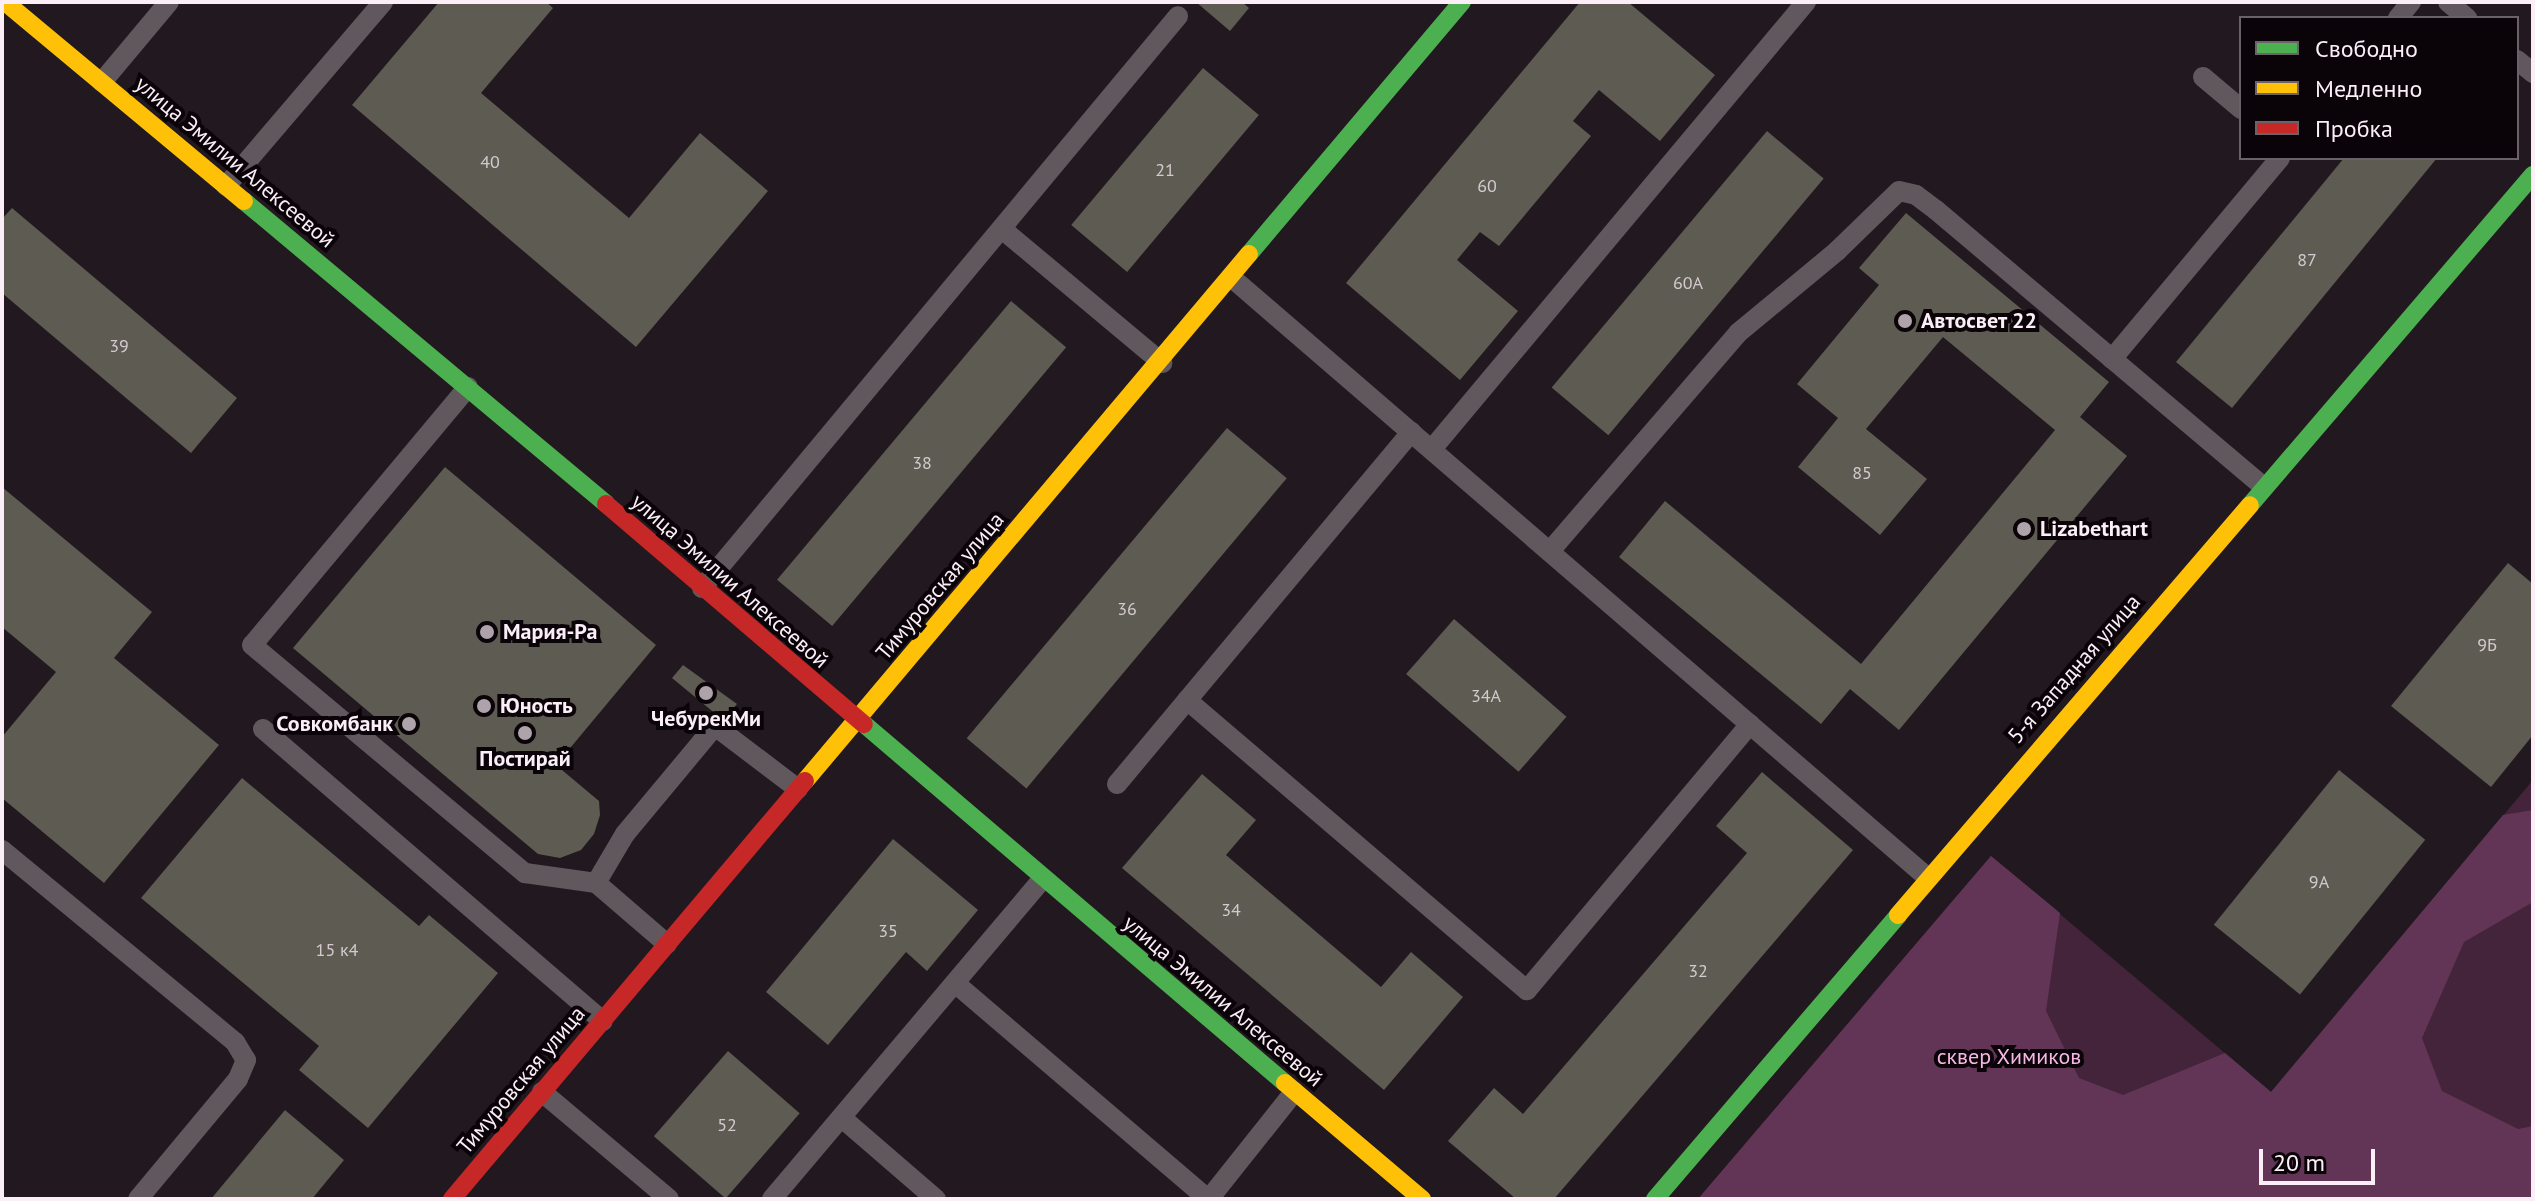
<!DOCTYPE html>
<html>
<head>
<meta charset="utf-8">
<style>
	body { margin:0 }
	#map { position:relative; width:2535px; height:1201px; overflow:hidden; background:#22181f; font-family:"PT Sans",sans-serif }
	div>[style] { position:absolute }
	.green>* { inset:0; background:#44243b }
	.forest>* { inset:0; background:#623556 }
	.building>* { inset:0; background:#5d5b52; transform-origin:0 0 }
	.lane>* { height:20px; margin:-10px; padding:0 10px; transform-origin:10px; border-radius:10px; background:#60585d }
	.fast>* { height:18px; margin:-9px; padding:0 9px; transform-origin:9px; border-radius:9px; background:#4caf50 }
	.slow>* { height:18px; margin:-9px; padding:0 9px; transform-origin:9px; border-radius:9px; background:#ffc107 }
	.jam>* { height:18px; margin:-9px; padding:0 9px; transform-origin:9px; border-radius:9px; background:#c62828 }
	.dots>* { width:22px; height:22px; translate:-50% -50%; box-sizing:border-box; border:4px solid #0a0408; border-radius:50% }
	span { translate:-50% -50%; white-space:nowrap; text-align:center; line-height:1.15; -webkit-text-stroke:8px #0a0408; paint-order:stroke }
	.number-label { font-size:18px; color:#d4c9ce }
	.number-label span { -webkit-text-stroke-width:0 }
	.street-label { font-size:22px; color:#fbeef7 }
	.poi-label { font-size:22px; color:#fbeef7; font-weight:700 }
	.left { translate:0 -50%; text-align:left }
	.right { translate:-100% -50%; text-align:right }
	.park-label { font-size:22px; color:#f7b7e4 }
	.frame { position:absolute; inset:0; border:4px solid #fbeef7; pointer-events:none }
	.legend { position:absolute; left:2239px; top:16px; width:280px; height:144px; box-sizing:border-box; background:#0a0408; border:2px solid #6a6268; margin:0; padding:10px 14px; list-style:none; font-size:24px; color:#fbeef7 }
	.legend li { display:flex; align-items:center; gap:16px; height:40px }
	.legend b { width:40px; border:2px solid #6a6268 }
	.scale { position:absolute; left:2259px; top:1149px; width:116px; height:36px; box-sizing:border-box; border:4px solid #fbeef7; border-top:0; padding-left:10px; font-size:24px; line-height:28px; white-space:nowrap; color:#fbeef7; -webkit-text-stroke:6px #0a0408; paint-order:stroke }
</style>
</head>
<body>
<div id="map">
	<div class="green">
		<i style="clip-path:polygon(2533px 780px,2533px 1199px,1698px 1199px,1991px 856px,2271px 1092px)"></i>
	</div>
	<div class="forest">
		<i style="clip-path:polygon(2533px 810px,2533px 902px,2464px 942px,2422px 1038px,2442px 1091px,2518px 1129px,2533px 1126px,2533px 1199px,1698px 1199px,1991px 856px,2060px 913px,2046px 1011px,2079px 1078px,2123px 1095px,2225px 1053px,2271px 1092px,2503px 815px)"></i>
	</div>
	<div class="building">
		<i style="clip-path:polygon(439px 2px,546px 2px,553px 8px,481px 93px,629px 218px,700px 133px,768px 191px,636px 347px,352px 105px)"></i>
		<i style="clip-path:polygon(1196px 2px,1242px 2px,1249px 8px,1230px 31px)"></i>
		<i style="clip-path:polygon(1580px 2px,1628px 2px,1715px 75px,1660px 141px,1599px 90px,1573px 121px,1591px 136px,1499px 246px,1480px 232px,1457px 260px,1518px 311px,1460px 380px,1346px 283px)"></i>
		<i style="left:1203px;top:68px;width:73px;height:205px;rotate:40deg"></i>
		<i style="left:1767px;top:131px;width:74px;height:335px;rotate:40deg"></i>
		<i style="clip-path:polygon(2344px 158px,2437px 158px,2232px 408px,2176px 362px)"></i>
		<i style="clip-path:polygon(12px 208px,237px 398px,191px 453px,2px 293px,2px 219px)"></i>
		<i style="clip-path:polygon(1906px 213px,2109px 382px,2080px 417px,2127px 456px,1899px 730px,1850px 689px,1821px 724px,1619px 557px,1665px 501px,1861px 664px,2055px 430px,1943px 337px,1866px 429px,1927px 479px,1880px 535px,1798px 467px,1838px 418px,1797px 384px,1879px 285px,1859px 268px)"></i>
		<i style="left:1011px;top:301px;width:72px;height:364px;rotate:40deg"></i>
		<i style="left:1227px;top:428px;width:78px;height:405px;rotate:40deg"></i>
		<i style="clip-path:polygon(445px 467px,656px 645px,556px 765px,599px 801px,600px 815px,594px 834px,581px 850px,560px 858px,538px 854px,293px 648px)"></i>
		<i style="clip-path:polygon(2px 487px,152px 612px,114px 658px,219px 745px,104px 883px,2px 798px,2px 737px,56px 672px,2px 627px)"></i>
		<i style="clip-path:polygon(2508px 563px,2533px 584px,2533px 735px,2491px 787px,2391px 706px)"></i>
		<i style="left:1454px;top:619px;width:149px;height:73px;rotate:41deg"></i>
		<i style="clip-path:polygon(683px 665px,737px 704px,723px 720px,672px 678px)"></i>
		<i style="left:2339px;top:770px;width:111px;height:199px;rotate:39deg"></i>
		<i style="clip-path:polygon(1762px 772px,1853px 850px,1554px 1199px,1516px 1199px,1448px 1141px,1494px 1088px,1523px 1114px,1747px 853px,1716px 826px)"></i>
		<i style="clip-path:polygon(1202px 774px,1256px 820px,1226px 855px,1381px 987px,1411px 952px,1463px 997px,1384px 1090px,1122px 868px)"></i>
		<i style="clip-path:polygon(242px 778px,419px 926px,429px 915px,498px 973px,368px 1128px,299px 1070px,319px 1046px,141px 898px)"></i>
		<i style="clip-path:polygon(893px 839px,978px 910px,927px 971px,906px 952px,828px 1045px,766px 992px)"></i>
		<i style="left:728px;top:1051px;width:95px;height:113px;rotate:41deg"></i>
		<i style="clip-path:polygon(285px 1110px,344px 1160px,312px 1199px,211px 1199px)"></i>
	</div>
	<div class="lane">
		<i style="left:2448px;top:2px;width:25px;rotate:40deg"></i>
		<i style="left:2398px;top:18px;width:21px;rotate:-51deg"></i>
		<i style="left:2517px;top:60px;width:21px;rotate:39deg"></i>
		<i style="left:2203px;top:77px;width:50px;rotate:40.1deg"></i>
		<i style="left:102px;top:82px;width:104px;rotate:-50.1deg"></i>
		<i style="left:226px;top:186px;width:242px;rotate:-49.5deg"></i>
		<i style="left:1002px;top:229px;width:209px;rotate:39.9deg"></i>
		<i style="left:1232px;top:278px;width:918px;rotate:40.76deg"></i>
		<i style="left:2112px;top:359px;width:262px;rotate:-50.1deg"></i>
		<i style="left:468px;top:387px;width:336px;rotate:129.9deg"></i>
		<i style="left:252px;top:645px;width:356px;rotate:39.9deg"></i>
		<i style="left:525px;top:873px;width:72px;rotate:8deg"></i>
		<i style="left:1432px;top:449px;width:583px;rotate:-50.08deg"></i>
		<i style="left:1550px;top:551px;width:288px;rotate:-49.2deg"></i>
		<i style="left:1738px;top:333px;width:129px;rotate:-39.6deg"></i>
		<i style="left:1837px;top:251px;width:86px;rotate:-44.1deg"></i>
		<i style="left:1899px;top:191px;width:17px;rotate:13deg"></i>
		<i style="left:1916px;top:195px;width:25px;rotate:37deg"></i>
		<i style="left:1936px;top:210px;width:429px;rotate:40.2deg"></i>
		<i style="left:702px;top:588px;width:744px;rotate:-50.23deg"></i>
		<i style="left:1187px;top:700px;width:447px;rotate:40.5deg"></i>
		<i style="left:1527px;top:990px;width:347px;rotate:-50deg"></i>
		<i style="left:263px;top:729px;width:448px;rotate:40.7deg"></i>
		<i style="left:1117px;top:784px;width:459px;rotate:-50.1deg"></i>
		<i style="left:2px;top:850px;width:302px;rotate:39.5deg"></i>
		<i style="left:235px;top:1042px;width:21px;rotate:59deg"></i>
		<i style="left:246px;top:1060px;width:21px;rotate:113deg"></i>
		<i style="left:238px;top:1079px;width:156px;rotate:129.8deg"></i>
		<i style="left:667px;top:944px;width:94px;rotate:-139.3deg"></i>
		<i style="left:596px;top:883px;width:57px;rotate:-59.4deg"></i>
		<i style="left:625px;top:834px;width:141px;rotate:-50.2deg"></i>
		<i style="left:715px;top:726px;width:104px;rotate:37.2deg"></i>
		<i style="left:955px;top:983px;width:333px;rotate:40.5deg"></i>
		<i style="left:542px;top:1092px;width:166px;rotate:40.1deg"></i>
		<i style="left:842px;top:1118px;width:124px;rotate:40.8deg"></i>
		<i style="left:772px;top:1199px;width:419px;rotate:-49.8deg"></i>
		<i style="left:1209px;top:1199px;width:137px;rotate:-51.5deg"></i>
	</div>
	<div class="fast">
		<i style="left:244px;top:201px;width:472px;rotate:39.9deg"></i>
		<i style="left:1249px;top:254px;width:330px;rotate:-49.8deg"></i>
		<i style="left:2250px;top:505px;width:435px;rotate:-49.4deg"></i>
		<i style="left:864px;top:724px;width:553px;rotate:40.46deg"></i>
		<i style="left:1655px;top:1199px;width:374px;rotate:-49.4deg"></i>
	</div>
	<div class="slow">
		<i style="left:5px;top:2px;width:311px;rotate:39.8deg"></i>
		<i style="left:805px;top:781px;width:689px;rotate:-49.89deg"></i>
		<i style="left:1898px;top:915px;width:540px;rotate:-49.35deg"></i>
		<i style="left:1285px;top:1083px;width:180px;rotate:40.3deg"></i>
	</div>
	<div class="jam">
		<i style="left:606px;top:504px;width:339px;rotate:40.5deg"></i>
		<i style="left:452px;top:1199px;width:547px;rotate:-49.82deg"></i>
	</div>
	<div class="dots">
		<i style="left:1905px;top:321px;background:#afa3ab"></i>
		<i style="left:2024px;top:529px;background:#afa3ab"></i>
		<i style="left:487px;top:632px;background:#afa3ab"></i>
		<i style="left:706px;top:693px;background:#afa3ab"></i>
		<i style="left:484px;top:706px;background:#afa3ab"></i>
		<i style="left:409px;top:724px;background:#afa3ab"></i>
		<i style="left:525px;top:733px;background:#afa3ab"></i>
	</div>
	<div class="number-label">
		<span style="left:490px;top:162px">40</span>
		<span style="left:1165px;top:170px">21</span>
		<span style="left:1487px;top:186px">60</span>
		<span style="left:2307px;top:260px">87</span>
		<span style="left:1688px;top:283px">60А</span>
		<span style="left:119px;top:346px">39</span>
		<span style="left:922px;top:463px">38</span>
		<span style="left:1862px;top:473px">85</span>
		<span style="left:1127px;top:609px">36</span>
		<span style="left:2487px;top:645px">9Б</span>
		<span style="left:1486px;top:696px">34А</span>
		<span style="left:2319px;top:882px">9А</span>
		<span style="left:1231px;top:910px">34</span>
		<span style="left:888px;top:931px">35</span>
		<span style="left:337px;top:950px">15 к4</span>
		<span style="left:1698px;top:971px">32</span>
		<span style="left:727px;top:1125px">52</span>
	</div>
	<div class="street-label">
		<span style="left:235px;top:162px;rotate:40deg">улица Эмилии Алексеевой</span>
		<span style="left:730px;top:581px;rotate:41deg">улица Эмилии Алексеевой</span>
		<span style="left:940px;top:586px;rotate:-50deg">Тимуровская улица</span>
		<span style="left:2074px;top:669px;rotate:-49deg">5-я Западная улица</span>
		<span style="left:1223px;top:1001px;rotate:40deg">улица Эмилии Алексеевой</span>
		<span style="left:521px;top:1080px;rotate:-50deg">Тимуровская улица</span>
	</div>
	<div class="poi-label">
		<span class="left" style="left:1921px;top:321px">Автосвет 22</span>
		<span class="left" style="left:2040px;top:529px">Lizabethart</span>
		<span class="left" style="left:503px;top:632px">Мария-Ра</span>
		<span class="left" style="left:500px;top:706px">Юность</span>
		<span style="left:706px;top:719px">ЧебурекМи</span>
		<span class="right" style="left:393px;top:724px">Совкомбанк</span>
		<span style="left:525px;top:759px">Постирай</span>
	</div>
	<div class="park-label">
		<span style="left:2009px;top:1057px">сквер Химиков</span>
	</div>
	<div class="frame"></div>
	<ul class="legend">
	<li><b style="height:10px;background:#4caf50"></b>Свободно</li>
	<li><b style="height:10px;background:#ffc107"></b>Медленно</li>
	<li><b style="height:10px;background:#c62828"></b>Пробка</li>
	</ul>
	<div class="scale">20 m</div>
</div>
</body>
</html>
